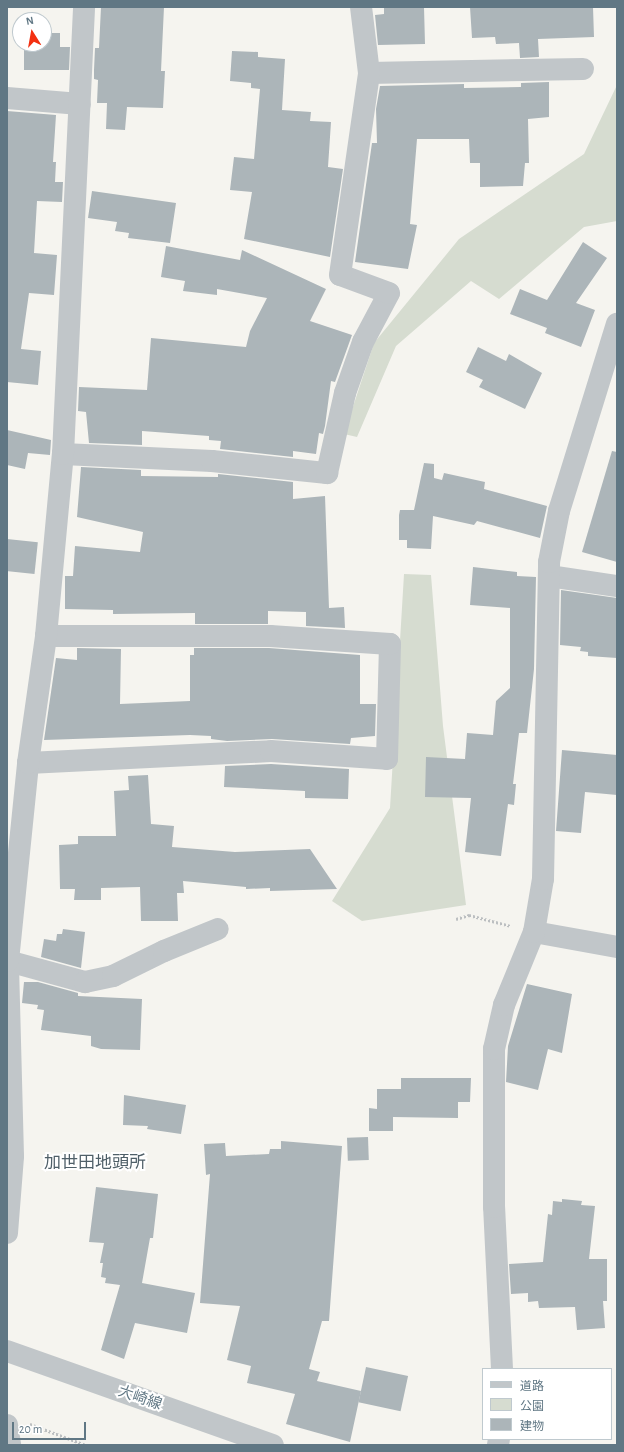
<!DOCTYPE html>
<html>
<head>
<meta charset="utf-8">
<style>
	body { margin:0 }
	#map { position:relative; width:624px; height:1452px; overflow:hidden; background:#f5f4ef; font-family:"Alegreya Sans","Noto Sans JP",sans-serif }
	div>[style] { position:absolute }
	.green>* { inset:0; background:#d6dcd0 }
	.building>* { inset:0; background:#acb5b9; transform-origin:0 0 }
	.path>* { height:2.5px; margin-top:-1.25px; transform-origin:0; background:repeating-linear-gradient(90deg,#bcbfc1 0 2px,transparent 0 4px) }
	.minor>* { height:22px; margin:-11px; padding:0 11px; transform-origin:11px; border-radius:11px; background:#c1c6c9 }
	span { translate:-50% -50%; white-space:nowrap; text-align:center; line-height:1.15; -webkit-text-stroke:4px #fff; paint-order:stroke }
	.street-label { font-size:15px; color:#607784 }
	.quarter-label { font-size:17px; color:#4f5f68 }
	.frame { position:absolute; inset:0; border:8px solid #607784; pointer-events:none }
	.legend { position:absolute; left:482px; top:1368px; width:130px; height:72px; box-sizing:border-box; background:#fff; border:1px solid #bfc9ce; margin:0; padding:5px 7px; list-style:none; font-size:12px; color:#607784 }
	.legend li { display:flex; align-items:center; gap:8px; height:20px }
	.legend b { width:20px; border:1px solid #bfc9ce }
	.north { position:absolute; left:12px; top:12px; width:40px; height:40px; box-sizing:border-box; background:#fff; border:1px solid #bfc9ce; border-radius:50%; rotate:349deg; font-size:11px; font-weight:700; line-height:16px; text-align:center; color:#607784 }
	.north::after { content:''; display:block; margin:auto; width:14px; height:18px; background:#f33011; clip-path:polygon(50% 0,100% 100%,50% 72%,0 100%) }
	.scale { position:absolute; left:12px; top:1422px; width:74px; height:18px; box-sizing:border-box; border:2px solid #607784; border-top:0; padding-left:5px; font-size:12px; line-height:14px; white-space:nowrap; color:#607784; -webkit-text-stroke:3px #fff; paint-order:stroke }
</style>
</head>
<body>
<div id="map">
	<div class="green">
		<i style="clip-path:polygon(617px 85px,617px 221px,584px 227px,499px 299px,471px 281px,396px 346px,357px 437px,344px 434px,374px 343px,459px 239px,584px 154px)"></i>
		<i style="clip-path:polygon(404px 574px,431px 575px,443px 726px,466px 905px,362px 921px,332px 901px,390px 808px)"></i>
	</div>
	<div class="building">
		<i style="clip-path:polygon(101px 7px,164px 7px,161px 71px,165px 71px,163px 108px,127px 107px,125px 130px,106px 129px,107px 103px,97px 103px,98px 80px,94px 79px,94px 70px,95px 48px,99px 48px)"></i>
		<i style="clip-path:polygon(384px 7px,424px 7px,425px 44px,378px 45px,375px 15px,384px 14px)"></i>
		<i style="clip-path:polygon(470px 7px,593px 7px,594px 37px,538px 39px,539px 57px,520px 58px,519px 43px,496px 44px,495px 37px,472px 38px)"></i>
		<i style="clip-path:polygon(44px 33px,60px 33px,60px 47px,70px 47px,69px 70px,24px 70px,24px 44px,44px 44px)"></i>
		<i style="clip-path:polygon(232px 51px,258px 52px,258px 57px,285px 59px,282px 110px,311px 112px,310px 121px,331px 122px,328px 167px,343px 169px,330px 257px,244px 239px,252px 192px,230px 190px,234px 157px,254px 159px,260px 89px,251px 88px,251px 83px,230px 81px)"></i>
		<i style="clip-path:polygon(549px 82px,549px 117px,528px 119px,529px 163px,525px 163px,523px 186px,480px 187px,480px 163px,470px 163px,469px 139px,417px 139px,410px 224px,417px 225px,408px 269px,355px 262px,372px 143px,377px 143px,376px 109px,380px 86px,464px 84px,464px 88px,521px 87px,521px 83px)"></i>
		<i style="clip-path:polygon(7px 111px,56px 115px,53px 162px,56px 162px,55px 182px,63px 182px,62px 202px,37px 201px,34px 253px,57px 255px,54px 295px,29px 293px,21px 349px,41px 351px,38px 385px,7px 382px)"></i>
		<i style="clip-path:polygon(92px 191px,176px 203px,170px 243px,128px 238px,129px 233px,115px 231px,117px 222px,88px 218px)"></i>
		<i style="clip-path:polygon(583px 242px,607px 258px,576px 303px,595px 310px,581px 347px,545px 333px,547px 328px,510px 314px,520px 289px,547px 300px)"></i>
		<i style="clip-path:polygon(166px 246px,240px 260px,242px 250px,326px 289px,310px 321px,352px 335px,335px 382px,331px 381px,325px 426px,323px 434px,319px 433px,316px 454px,293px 451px,293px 457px,220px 449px,221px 441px,209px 440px,209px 436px,142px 431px,142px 445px,89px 443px,86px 412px,78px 411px,79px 387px,147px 390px,151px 338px,246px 347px,250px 331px,267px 298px,217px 289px,217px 295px,183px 291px,185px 281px,161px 277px)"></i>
		<i style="clip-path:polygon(478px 347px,506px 361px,509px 354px,542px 373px,525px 409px,479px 387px,483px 380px,466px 372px)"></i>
		<i style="clip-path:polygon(7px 430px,51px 440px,50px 455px,28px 453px,25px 469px,7px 465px)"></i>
		<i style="clip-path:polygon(612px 451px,617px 452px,617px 562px,582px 552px)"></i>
		<i style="clip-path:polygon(424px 463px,434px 464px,434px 478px,442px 480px,444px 473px,485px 482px,484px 489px,547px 506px,540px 538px,477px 521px,474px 525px,433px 516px,431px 549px,407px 548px,407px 540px,399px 540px,399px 515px,400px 510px,414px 510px)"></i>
		<i style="clip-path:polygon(81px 467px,141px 470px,141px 476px,218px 477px,218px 474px,293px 482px,293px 499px,325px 496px,329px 608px,344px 607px,345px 628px,306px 626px,306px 612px,268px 611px,268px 624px,195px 624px,195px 613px,113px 614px,113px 610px,65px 609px,65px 576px,73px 576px,75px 546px,140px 552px,143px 532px,77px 517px)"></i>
		<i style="left:7px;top:539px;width:31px;height:32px;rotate:6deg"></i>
		<i style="clip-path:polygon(473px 567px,517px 572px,517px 576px,536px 577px,534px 669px,527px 733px,519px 733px,513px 784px,516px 784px,514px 805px,508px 804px,501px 856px,465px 852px,471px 798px,425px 797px,426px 757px,465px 759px,467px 733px,493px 735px,496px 701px,510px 688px,510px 608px,470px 605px)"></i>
		<i style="clip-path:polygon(561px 590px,617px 598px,617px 658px,588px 656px,588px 652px,580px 651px,581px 647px,560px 645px)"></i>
		<i style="clip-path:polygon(77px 648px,121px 649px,120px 704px,190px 701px,190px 655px,194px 655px,194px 648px,269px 648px,360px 655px,360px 704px,376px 704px,375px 736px,351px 738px,350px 744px,272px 739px,227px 741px,211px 739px,211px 736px,190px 735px,44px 740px,56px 658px,77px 660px)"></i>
		<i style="clip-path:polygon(562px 750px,617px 755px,617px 795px,585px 792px,581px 833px,556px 831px)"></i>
		<i style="clip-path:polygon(271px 764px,349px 769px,348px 799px,305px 798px,305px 791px,224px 787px,225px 766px)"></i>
		<i style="clip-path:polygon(148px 775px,151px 824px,174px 826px,172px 847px,235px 852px,310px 849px,337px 889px,270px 891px,270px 888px,246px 889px,246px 887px,183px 881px,184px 893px,177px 893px,178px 921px,141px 921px,140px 887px,101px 888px,101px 900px,74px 900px,75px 889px,60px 889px,59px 845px,78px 844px,78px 836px,116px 836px,114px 791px,129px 790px,128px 776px)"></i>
		<i style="clip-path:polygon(63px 929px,85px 932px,81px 968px,41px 957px,44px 939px,56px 941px,57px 934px,62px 934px)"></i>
		<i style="clip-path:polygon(24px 982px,38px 982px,78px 993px,78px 996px,142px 999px,140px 1050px,101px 1049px,91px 1046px,91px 1036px,41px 1030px,44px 1010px,37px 1009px,38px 1005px,22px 1003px)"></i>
		<i style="clip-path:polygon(527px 984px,572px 994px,562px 1053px,548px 1049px,538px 1090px,506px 1082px,508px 1046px)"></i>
		<i style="clip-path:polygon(401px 1078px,471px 1078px,470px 1102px,458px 1102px,458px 1118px,393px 1117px,393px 1131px,369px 1131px,369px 1108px,377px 1109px,377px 1089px,401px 1089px)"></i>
		<i style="clip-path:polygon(124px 1095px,186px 1105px,181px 1134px,147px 1129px,148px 1126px,123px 1125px)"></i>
		<i style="left:368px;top:1137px;width:23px;height:21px;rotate:88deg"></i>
		<i style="clip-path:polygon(281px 1141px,342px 1146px,329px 1321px,322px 1321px,309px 1369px,320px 1372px,317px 1381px,361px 1391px,350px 1442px,286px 1424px,295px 1394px,247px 1383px,251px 1366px,227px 1360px,240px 1306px,200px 1303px,210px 1174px,206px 1175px,204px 1144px,225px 1143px,226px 1156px,269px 1154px,270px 1149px,281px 1149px)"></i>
		<i style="clip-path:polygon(96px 1187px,158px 1194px,153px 1238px,150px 1238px,142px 1283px,195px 1293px,187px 1333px,135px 1323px,124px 1359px,101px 1350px,120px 1285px,105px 1283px,106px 1278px,101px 1277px,103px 1263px,100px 1263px,104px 1243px,89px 1242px)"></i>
		<i style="clip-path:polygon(562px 1199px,582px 1201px,581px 1205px,595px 1206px,589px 1259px,607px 1259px,607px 1301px,603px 1301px,605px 1328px,577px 1330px,575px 1307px,539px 1308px,538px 1301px,528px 1302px,528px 1293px,511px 1294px,509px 1264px,543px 1262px,548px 1214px,552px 1215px,553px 1201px,562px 1202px)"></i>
		<i style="left:366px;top:1367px;width:43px;height:36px;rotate:12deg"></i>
	</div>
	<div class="path">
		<i style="left:456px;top:919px;width:14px;rotate:-17deg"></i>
		<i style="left:469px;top:915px;width:43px;rotate:14.7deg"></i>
		<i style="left:30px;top:1424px;width:60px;rotate:20.6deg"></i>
	</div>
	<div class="minor">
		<i style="left:369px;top:73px;width:214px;rotate:-1.1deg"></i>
		<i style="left:7px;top:98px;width:73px;rotate:4.7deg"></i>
		<i style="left:63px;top:454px;width:149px;rotate:2.7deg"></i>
		<i style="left:212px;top:461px;width:116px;rotate:6deg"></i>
		<i style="left:327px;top:473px;width:82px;rotate:-77.3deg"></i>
		<i style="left:345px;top:393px;width:54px;rotate:-70.6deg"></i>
		<i style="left:363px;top:342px;width:55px;rotate:-62deg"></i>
		<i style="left:389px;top:293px;width:52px;rotate:-159.8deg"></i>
		<i style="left:340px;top:275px;width:204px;rotate:-81.8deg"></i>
		<i style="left:369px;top:73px;width:66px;rotate:-96.9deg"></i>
		<i style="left:549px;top:576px;width:69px;rotate:8.4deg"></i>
		<i style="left:28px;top:763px;width:243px;rotate:-2.8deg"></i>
		<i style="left:271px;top:751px;width:116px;rotate:3.9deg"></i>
		<i style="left:387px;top:759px;width:115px;rotate:-88.5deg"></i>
		<i style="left:390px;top:644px;width:120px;rotate:-176.2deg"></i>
		<i style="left:270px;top:636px;width:224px;rotate:180deg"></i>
		<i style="left:534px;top:932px;width:84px;rotate:10.2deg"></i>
		<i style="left:8px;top:961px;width:80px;rotate:15.3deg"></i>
		<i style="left:85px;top:982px;width:29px;rotate:-12deg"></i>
		<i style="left:113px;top:976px;width:57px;rotate:-26.1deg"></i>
		<i style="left:164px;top:951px;width:58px;rotate:-22.2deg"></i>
		<i style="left:7px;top:1233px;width:77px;rotate:-85.5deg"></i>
		<i style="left:13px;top:1156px;width:195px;rotate:-91.5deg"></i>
		<i style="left:8px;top:961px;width:199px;rotate:-84.2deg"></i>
		<i style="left:28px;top:763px;width:128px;rotate:-81.9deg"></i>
		<i style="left:46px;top:636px;width:183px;rotate:-84.7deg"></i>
		<i style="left:63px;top:454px;width:447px;rotate:-87.3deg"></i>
		<i style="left:7px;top:1351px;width:282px;rotate:19.5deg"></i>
		<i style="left:502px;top:1369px;width:162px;rotate:-92.8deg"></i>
		<i style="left:494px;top:1207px;width:158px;rotate:-90deg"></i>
		<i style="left:494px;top:1049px;width:45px;rotate:-77.2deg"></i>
		<i style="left:504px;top:1005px;width:79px;rotate:-67.7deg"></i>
		<i style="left:534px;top:932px;width:54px;rotate:-80.4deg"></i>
		<i style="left:543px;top:879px;width:317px;rotate:-88.9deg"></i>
		<i style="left:549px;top:562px;width:52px;rotate:-78.9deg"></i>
		<i style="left:559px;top:511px;width:196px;rotate:-72.8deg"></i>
		<i style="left:7px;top:1425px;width:20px;rotate:81deg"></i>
		<i style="left:498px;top:1445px;width:6px;rotate:-81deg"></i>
	</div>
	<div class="street-label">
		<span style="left:140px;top:1398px;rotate:19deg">大崎線</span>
	</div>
	<div class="quarter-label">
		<span style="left:95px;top:1163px">加世田地頭所</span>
	</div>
	<div class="frame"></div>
	<ul class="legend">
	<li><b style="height:5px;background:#c1c6c9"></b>道路</li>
	<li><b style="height:11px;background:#d6dcd0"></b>公園</li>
	<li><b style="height:11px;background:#acb5b9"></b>建物</li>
	</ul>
	<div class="north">N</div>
	<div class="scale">20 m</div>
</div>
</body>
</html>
